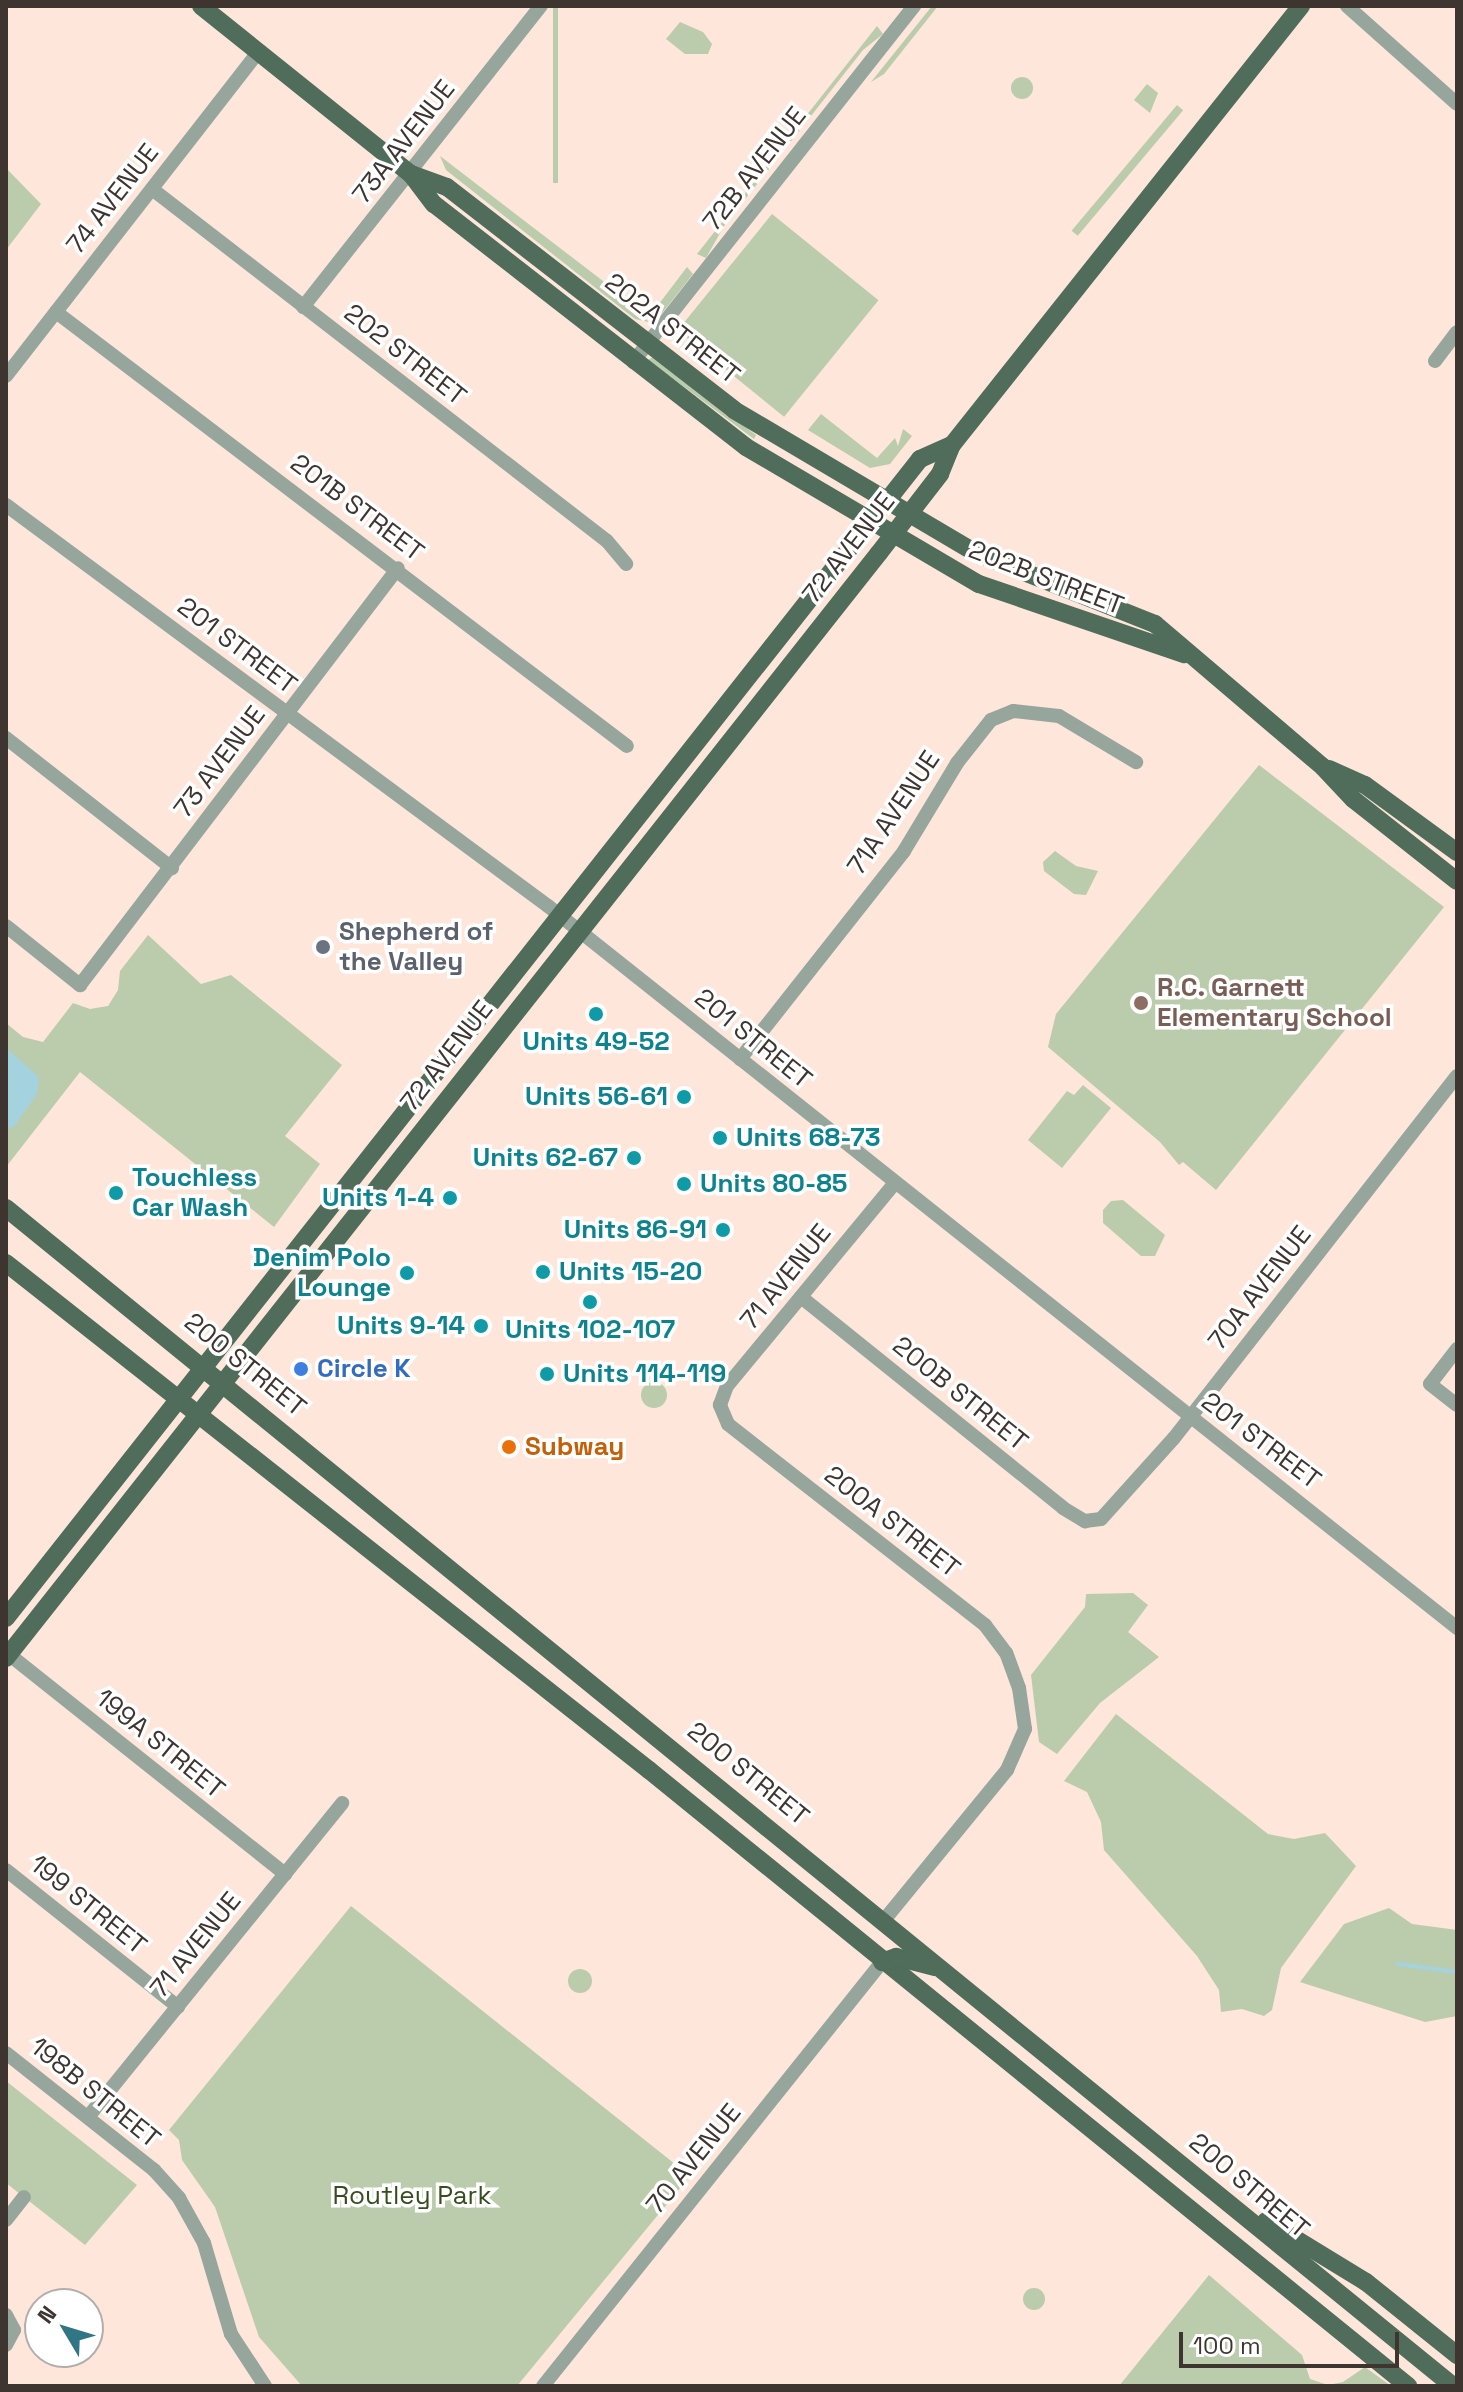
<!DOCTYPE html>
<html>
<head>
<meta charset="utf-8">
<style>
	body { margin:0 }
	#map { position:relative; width:1463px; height:2392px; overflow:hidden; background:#fee6da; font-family:"Space Grotesk",sans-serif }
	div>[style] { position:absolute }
	.green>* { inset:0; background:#baccab; transform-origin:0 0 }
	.round { border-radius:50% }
	.water>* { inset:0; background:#a4d2de }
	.stream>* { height:4px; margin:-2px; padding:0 2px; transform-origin:2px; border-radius:2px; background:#a4d2de }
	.minor>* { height:14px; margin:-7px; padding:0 7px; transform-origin:7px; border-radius:7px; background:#96a69c }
	.major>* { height:18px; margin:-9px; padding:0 9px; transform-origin:9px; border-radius:9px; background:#506c5a }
	.dots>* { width:22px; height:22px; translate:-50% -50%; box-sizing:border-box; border:4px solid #fff; border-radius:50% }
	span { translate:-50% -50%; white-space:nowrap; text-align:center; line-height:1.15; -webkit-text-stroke:7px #fff; paint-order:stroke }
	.street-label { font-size:26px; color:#3e3530 }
	.worship-label { font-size:26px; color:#5b616d; font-weight:700 }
	.left { translate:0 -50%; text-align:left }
	.education-label { font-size:26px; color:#785e54; font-weight:700 }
	.culture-label { font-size:26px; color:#0d838f; font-weight:700 }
	.right { translate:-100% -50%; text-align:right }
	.shop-label { font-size:26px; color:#366cbe; font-weight:700 }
	.food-label { font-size:26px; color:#c56008; font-weight:700 }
	.park-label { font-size:26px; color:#364e1c }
	.frame { position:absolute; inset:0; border:8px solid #3e3530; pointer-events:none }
	.north { position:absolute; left:24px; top:2288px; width:80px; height:80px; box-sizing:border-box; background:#fff; border:2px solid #b2aeac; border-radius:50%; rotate:308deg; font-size:22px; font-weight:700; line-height:32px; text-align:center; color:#3e3530 }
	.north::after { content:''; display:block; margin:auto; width:28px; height:36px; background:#317685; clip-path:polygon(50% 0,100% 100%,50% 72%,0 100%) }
	.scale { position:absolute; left:1179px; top:2332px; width:220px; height:36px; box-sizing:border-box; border:4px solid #3e3530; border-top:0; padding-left:10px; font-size:24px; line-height:28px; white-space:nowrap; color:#3e3530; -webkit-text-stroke:6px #fff; paint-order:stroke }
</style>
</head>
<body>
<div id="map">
	<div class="green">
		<i style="left:553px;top:6px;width:5px;height:177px"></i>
		<i style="clip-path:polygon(932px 6px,938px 6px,884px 74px,871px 82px)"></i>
		<i style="clip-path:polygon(680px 22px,703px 32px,712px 44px,708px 54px,685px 54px,666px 39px)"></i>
		<i style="clip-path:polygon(877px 26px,883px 34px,863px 50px,724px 226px,706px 258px,697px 254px)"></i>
		<i class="round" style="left:1011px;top:77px;width:22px;height:22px"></i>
		<i style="clip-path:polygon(1147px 84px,1158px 93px,1150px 113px,1134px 100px)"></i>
		<i style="left:1177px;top:105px;width:8px;height:164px;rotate:40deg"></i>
		<i style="clip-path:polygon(440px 156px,616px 291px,649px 322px,635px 319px,446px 170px)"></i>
		<i style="clip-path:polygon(6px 168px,41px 204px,6px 250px)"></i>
		<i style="left:772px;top:214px;width:137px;height:150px;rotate:39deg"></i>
		<i style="clip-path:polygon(687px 267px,693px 274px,659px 317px,652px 313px)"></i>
		<i style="clip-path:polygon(653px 357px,756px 435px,754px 439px,648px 360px)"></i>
		<i style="clip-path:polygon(821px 414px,877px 458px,895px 438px,898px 446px,903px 429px,912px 436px,890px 464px,870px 468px,808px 430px)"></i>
		<i style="clip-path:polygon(1259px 765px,1444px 907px,1216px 1190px,1183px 1162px,1179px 1165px,1160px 1142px,1048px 1047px,1056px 1014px)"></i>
		<i style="clip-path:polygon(1055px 851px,1076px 866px,1098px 871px,1086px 895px,1074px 894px,1044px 871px,1043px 862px)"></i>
		<i style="clip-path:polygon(148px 935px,201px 984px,231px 975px,342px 1065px,285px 1136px,320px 1164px,274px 1227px,80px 1072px,6px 1167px,6px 1023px,23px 1037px,43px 1042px,73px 1003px,90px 1009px,108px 1006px,118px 990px,120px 971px)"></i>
		<i style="clip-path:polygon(1083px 1085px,1111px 1108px,1062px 1168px,1028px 1140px,1067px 1091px,1074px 1095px)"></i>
		<i style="clip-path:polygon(1123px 1200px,1165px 1235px,1155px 1256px,1141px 1256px,1103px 1223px,1103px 1210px,1111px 1201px)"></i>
		<i class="round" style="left:641px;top:1382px;width:26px;height:26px"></i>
		<i style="clip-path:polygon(1133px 1593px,1148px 1605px,1128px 1632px,1159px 1657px,1100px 1703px,1057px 1754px,1039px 1742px,1031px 1675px,1085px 1607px,1086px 1594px)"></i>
		<i style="clip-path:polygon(1116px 1714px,1268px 1834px,1294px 1839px,1325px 1833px,1356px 1866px,1281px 1968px,1272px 2010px,1264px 2016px,1242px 2009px,1221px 2012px,1219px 1990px,1197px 1956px,1104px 1850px,1101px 1822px,1087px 1792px,1064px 1781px)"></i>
		<i style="clip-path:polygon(351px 1906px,690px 2176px,517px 2386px,302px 2386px,259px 2337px,215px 2207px,182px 2160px,179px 2140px,169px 2130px)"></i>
		<i style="clip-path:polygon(1389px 1908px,1412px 1924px,1457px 1930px,1457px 2016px,1425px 2022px,1300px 1982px,1344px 1924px)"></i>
		<i class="round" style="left:568px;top:1969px;width:24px;height:24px"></i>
		<i style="clip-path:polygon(6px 2081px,137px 2185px,85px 2245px,6px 2183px)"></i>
		<i style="clip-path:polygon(1209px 2275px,1302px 2355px,1310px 2379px,1328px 2385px,1343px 2382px,1365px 2367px,1391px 2386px,1119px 2386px)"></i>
		<i class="round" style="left:1023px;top:2288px;width:22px;height:22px"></i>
	</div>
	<div class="water">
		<i style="clip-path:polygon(6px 1048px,39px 1077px,37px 1094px,13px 1128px,6px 1127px)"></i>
	</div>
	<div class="stream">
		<i style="left:1398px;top:1964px;width:60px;rotate:7.7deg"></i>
	</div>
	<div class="minor">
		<i style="left:1347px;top:6px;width:147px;rotate:41.7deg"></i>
		<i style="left:152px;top:189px;width:575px;rotate:37.73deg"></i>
		<i style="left:607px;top:541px;width:30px;rotate:50deg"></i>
		<i style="left:303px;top:307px;width:384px;rotate:-51.7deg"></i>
		<i style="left:56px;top:312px;width:717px;rotate:37.24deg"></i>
		<i style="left:1435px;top:361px;width:36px;rotate:-53deg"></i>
		<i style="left:633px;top:362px;width:454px;rotate:-51.7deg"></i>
		<i style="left:6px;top:376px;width:410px;rotate:-52.1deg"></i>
		<i style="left:6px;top:505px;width:674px;rotate:36.5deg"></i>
		<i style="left:548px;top:906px;width:1161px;rotate:38.46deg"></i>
		<i style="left:6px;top:738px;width:211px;rotate:38.1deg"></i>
		<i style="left:6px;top:926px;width:95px;rotate:38.6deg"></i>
		<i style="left:80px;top:985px;width:524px;rotate:-52.67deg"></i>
		<i style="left:740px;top:1059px;width:265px;rotate:-51.7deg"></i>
		<i style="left:904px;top:851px;width:103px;rotate:-58.9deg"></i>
		<i style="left:957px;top:763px;width:55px;rotate:-51.7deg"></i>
		<i style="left:991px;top:720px;width:24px;rotate:-22deg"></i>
		<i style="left:1013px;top:711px;width:46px;rotate:6.2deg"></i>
		<i style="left:1059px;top:716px;width:90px;rotate:30.9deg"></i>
		<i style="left:801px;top:1297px;width:336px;rotate:38.8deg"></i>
		<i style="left:1063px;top:1508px;width:26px;rotate:31deg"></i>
		<i style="left:1085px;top:1521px;width:16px;rotate:-7deg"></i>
		<i style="left:1101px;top:1519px;width:109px;rotate:-48deg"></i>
		<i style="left:1174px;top:1438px;width:459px;rotate:-52deg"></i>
		<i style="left:1457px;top:1349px;width:44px;rotate:127.6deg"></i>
		<i style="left:1430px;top:1384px;width:34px;rotate:38deg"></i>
		<i style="left:6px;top:1652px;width:357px;rotate:38.5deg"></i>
		<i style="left:6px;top:1870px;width:220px;rotate:38.5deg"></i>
		<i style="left:885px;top:1919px;width:193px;rotate:-50.7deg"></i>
		<i style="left:1007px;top:1770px;width:45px;rotate:-66.3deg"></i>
		<i style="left:1025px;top:1729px;width:41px;rotate:-98.3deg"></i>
		<i style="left:1019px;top:1688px;width:37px;rotate:-110deg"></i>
		<i style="left:1006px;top:1653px;width:35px;rotate:-127deg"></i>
		<i style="left:985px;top:1625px;width:326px;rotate:-142deg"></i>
		<i style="left:728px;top:1424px;width:21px;rotate:-113deg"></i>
		<i style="left:720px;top:1405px;width:20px;rotate:-70deg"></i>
		<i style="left:727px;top:1386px;width:264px;rotate:-50.4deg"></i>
		<i style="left:6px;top:2053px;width:189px;rotate:38.3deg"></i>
		<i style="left:154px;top:2170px;width:38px;rotate:48deg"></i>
		<i style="left:179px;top:2198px;width:51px;rotate:60.9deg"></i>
		<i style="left:204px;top:2243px;width:95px;rotate:73.5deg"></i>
		<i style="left:231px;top:2334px;width:62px;rotate:56.8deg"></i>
		<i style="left:88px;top:2117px;width:404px;rotate:-51deg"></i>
		<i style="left:6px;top:2220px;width:29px;rotate:-52deg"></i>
		<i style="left:6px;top:2315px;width:17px;rotate:62deg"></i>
		<i style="left:14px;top:2330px;width:17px;rotate:118deg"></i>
		<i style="left:543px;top:2386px;width:543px;rotate:-51.36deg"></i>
	</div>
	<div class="major">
		<i style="left:201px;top:6px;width:269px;rotate:38.7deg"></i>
		<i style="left:411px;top:174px;width:38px;rotate:53deg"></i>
		<i style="left:434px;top:204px;width:395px;rotate:37.9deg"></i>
		<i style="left:746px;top:447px;width:270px;rotate:30.5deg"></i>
		<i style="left:979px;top:584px;width:217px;rotate:18.9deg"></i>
		<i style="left:411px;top:174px;width:38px;rotate:20deg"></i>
		<i style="left:447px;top:187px;width:363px;rotate:37.8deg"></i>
		<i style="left:734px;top:410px;width:279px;rotate:30.6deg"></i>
		<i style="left:974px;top:552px;width:195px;rotate:21.7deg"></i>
		<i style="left:1155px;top:624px;width:221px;rotate:40.4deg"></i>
		<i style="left:1323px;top:767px;width:44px;rotate:46.8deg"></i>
		<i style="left:1353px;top:799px;width:132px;rotate:38.3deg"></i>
		<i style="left:1329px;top:769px;width:39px;rotate:24deg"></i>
		<i style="left:1365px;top:785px;width:114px;rotate:36.1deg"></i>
		<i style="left:6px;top:1208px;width:1866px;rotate:39.15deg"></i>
		<i style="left:6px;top:1263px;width:819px;rotate:38.26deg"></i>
		<i style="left:649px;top:1770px;width:978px;rotate:39.06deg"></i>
		<i style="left:6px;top:1618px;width:1476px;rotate:-51.74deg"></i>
		<i style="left:920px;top:459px;width:35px;rotate:-24deg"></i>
		<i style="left:6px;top:1658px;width:1408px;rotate:-51.69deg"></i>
		<i style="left:879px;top:553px;width:100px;rotate:-52.3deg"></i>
		<i style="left:940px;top:474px;width:31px;rotate:-68deg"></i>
		<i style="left:952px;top:445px;width:561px;rotate:-51.52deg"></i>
		<i style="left:882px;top:1962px;width:15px;rotate:-20deg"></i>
		<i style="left:896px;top:1957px;width:40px;rotate:14.4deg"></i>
		<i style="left:1266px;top:2221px;width:117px;rotate:31.4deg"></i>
		<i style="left:1366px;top:2282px;width:117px;rotate:38.7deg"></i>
	</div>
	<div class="dots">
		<i style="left:323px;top:947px;background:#6b7280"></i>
		<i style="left:1141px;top:1003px;background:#8d6e63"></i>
		<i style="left:596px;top:1014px;background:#0f9aa8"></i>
		<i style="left:684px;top:1097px;background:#0f9aa8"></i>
		<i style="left:720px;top:1138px;background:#0f9aa8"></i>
		<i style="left:634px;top:1158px;background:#0f9aa8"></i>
		<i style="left:684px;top:1184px;background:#0f9aa8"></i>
		<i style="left:116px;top:1193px;background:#0f9aa8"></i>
		<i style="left:450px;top:1198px;background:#0f9aa8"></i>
		<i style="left:723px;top:1230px;background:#0f9aa8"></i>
		<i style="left:543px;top:1272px;background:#0f9aa8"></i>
		<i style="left:407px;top:1273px;background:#0f9aa8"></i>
		<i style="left:590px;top:1302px;background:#0f9aa8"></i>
		<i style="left:481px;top:1326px;background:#0f9aa8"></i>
		<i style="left:301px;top:1369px;background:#3f7fe0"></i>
		<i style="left:547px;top:1374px;background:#0f9aa8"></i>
		<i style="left:509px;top:1447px;background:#e8710a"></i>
	</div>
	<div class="street-label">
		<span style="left:404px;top:142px;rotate:-52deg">73A AVENUE</span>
		<span style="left:755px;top:169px;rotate:-52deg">72B AVENUE</span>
		<span style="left:113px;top:199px;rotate:-52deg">74 AVENUE</span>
		<span style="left:672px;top:329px;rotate:38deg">202A STREET</span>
		<span style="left:405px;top:355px;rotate:38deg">202 STREET</span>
		<span style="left:357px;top:508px;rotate:37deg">201B STREET</span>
		<span style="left:849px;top:548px;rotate:-52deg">72 AVENUE</span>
		<span style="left:1046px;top:578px;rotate:21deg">202B STREET</span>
		<span style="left:237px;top:646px;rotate:37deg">201 STREET</span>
		<span style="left:220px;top:762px;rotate:-53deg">73 AVENUE</span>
		<span style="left:894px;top:813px;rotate:-56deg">71A AVENUE</span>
		<span style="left:753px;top:1039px;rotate:39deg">201 STREET</span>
		<span style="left:447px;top:1056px;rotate:-52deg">72 AVENUE</span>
		<span style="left:786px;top:1277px;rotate:-51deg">71 AVENUE</span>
		<span style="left:1260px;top:1288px;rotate:-52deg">70A AVENUE</span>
		<span style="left:245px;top:1365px;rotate:39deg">200 STREET</span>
		<span style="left:960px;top:1394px;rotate:39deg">200B STREET</span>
		<span style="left:1261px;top:1441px;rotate:37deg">201 STREET</span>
		<span style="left:892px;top:1522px;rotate:38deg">200A STREET</span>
		<span style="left:160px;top:1744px;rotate:39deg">199A STREET</span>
		<span style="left:748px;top:1774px;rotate:39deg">200 STREET</span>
		<span style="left:88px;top:1905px;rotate:39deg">199 STREET</span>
		<span style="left:196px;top:1945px;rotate:-51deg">71 AVENUE</span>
		<span style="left:95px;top:2093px;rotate:39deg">198B STREET</span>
		<span style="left:694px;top:2159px;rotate:-51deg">70 AVENUE</span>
		<span style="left:1249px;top:2186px;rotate:40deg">200 STREET</span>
	</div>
	<div class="worship-label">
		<span class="left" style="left:339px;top:947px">Shepherd of<br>the Valley</span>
	</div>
	<div class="education-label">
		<span class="left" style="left:1157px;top:1003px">R.C. Garnett<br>Elementary School</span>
	</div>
	<div class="culture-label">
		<span style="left:596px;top:1042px">Units 49-52</span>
		<span class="right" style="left:668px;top:1097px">Units 56-61</span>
		<span class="left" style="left:736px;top:1138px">Units 68-73</span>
		<span class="right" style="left:618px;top:1158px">Units 62-67</span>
		<span class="left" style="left:132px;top:1193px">Touchless<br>Car Wash</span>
		<span class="left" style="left:700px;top:1184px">Units 80-85</span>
		<span class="right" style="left:434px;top:1198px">Units 1-4</span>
		<span class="right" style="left:707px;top:1230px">Units 86-91</span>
		<span class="right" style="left:391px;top:1273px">Denim Polo<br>Lounge</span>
		<span class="left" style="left:559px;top:1272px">Units 15-20</span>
		<span class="right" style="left:465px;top:1326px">Units 9-14</span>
		<span style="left:590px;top:1330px">Units 102-107</span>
		<span class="left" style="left:563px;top:1374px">Units 114-119</span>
	</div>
	<div class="shop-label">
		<span class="left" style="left:317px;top:1369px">Circle K</span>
	</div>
	<div class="food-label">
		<span class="left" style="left:525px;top:1447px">Subway</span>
	</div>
	<div class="park-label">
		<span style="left:412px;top:2196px">Routley Park</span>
	</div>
	<div class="frame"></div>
	<div class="north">N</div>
	<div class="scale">100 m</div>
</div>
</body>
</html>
